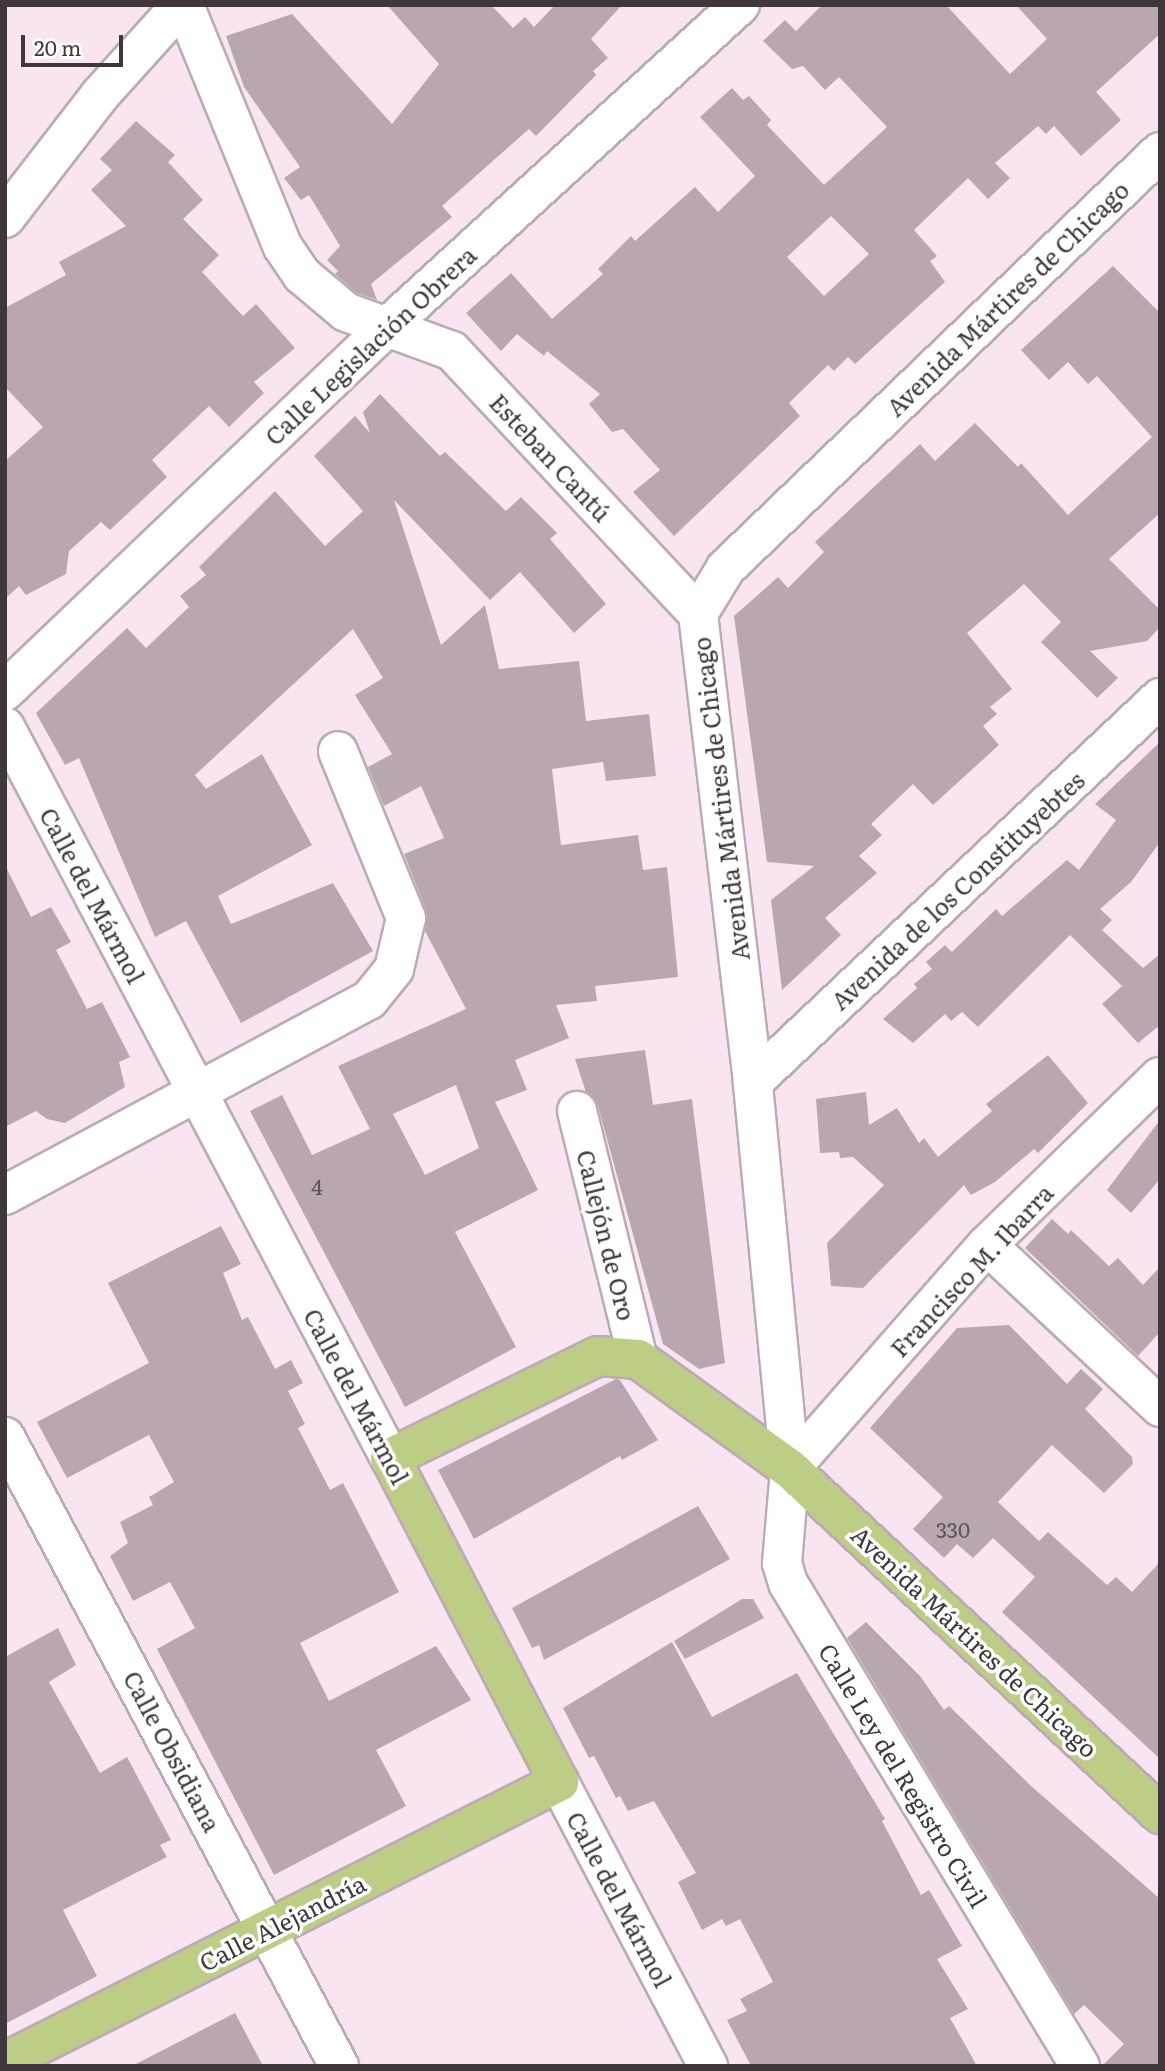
<!DOCTYPE html>
<html>
<head>
<meta charset="utf-8">
<style>
	body { margin:0 }
	#map { position:relative; width:1165px; height:2071px; overflow:hidden; background:#f8e5f1; font-family:Literata,serif }
	div>[style] { position:absolute }
	.building>* { inset:0; background:#b8a7b1 }
	.roads { filter:drop-shadow(2px 0 #bcaab5) drop-shadow(-2px 0 #bcaab5) drop-shadow(0 2px #bcaab5) drop-shadow(0 -2px #bcaab5) }
	.minor>* { height:38px; margin:-19px; padding:0 19px; transform-origin:19px; border-radius:19px; background:#fff }
	.major>* { height:38px; margin:-19px; padding:0 19px; transform-origin:19px; border-radius:19px; background:#bccd86 }
	span { translate:-50% -50%; white-space:nowrap; text-align:center; line-height:1.15; -webkit-text-stroke:7px #fff; paint-order:stroke }
	.number-label { font-size:21px; color:#5d5359 }
	.number-label span { -webkit-text-stroke-width:0 }
	.street-label { font-size:24px; color:#3f373c }
	.frame { position:absolute; inset:0; border:7px solid #3f373c; pointer-events:none }
	.scale { position:absolute; left:21px; top:35px; width:102px; height:32px; box-sizing:border-box; border:4px solid #3f373c; border-top:0; padding-left:9px; font-size:21px; line-height:24px; white-space:nowrap; color:#3f373c; -webkit-text-stroke:5px #fff; paint-order:stroke }
</style>
</head>
<body>
<div id="map">
	<div class="building">
		<i style="clip-path:polygon(387px 5px,491px 5px,513px 28px,525px 17px,534px 27px,555px 5px,622px 5px,591px 39px,608px 58px,593px 71px,596px 75px,536px 136px,529px 129px,442px 206px,452px 217px,371px 284px,377px 300px,357px 293px,335px 274px,338px 271px,327px 260px,340px 246px,309px 195px,301px 200px,284px 178px,300px 167px,244px 87px,226px 36px,292px 14px,392px 124px,439px 64px)"></i>
		<i style="clip-path:polygon(evenodd,822px 5px,946px 5px,1010px 74px,1047px 39px,1016px 5px,1160px 5px,1160px 34px,1096px 92px,1121px 120px,1081px 156px,1054px 126px,1046px 134px,1038px 126px,995px 163px,1010px 178px,988px 199px,968px 178px,914px 230px,937px 256px,930px 261px,945px 282px,855px 364px,848px 357px,834px 371px,828px 365px,789px 403px,800px 416px,674px 536px,633px 492px,660px 470px,623px 429px,612px 432px,589px 404px,600px 394px,547px 351px,544px 356px,517px 334px,501px 351px,466px 313px,511px 273px,552px 319px,603px 274px,598px 269px,631px 236px,635px 241px,695px 187px,718px 212px,755px 176px,700px 117px,732px 88px,743px 100px,749px 96px,771px 120px,767px 125px,824px 185px,887px 127px,839px 77px,825px 90px,803px 66px,792px 69px,763px 41px,785px 20px,796px 31px,822px 5px,831px 216px,869px 254px,824px 296px,787px 257px,831px 216px)"></i>
		<i style="clip-path:polygon(136px 121px,175px 155px,168px 162px,203px 200px,183px 219px,219px 255px,202px 272px,243px 316px,256px 304px,295px 348px,254px 382px,264px 393px,229px 427px,209px 406px,152px 460px,167px 477px,110px 530px,101px 522px,69px 551px,66px 574px,26px 595px,19px 586px,5px 599px,5px 461px,43px 427px,5px 387px,5px 308px,66px 275px,59px 262px,126px 226px,91px 190px,112px 170px,100px 159px)"></i>
		<i style="clip-path:polygon(1113px 266px,1160px 313px,1160px 513px,1109px 559px,1160px 610px,1160px 627px,1147px 641px,1090px 651px,1118px 678px,1097px 698px,1041px 642px,1061px 622px,1024px 584px,967px 633px,1012px 689px,990px 707px,997px 714px,983px 726px,999px 745px,933px 805px,913px 784px,871px 824px,882px 835px,859px 856px,877px 873px,825px 918px,841px 935px,782px 990px,771px 900px,814px 866px,767px 862px,734px 616px,778px 577px,788px 588px,824px 552px,815px 542px,920px 444px,935px 461px,975px 423px,1018px 467px,1021px 463px,1068px 515px,1125px 462px,1152px 437px,1097px 376px,1088px 384px,1068px 362px,1049px 380px,1021px 350px)"></i>
		<i style="clip-path:polygon(evenodd,380px 394px,440px 456px,445px 452px,506px 511px,521px 497px,557px 533px,550px 539px,606px 604px,574px 633px,520px 572px,490px 600px,394px 500px,441px 645px,485px 605px,499px 669px,579px 661px,586px 721px,649px 714px,656px 776px,606px 781px,603px 762px,552px 769px,561px 845px,638px 835px,643px 870px,667px 867px,678px 977px,595px 986px,597px 1001px,556px 1005px,569px 1038px,515px 1060px,527px 1090px,495px 1102px,538px 1190px,455px 1232px,516px 1347px,405px 1407px,250px 1111px,282px 1095px,312px 1155px,370px 1129px,338px 1066px,466px 1009px,425px 931px,426px 910px,404px 854px,444px 838px,421px 786px,384px 806px,368px 767px,392px 754px,355px 695px,383px 678px,353px 629px,195px 775px,206px 789px,262px 754px,312px 845px,218px 896px,231px 924px,333px 883px,373px 951px,241px 1023px,186px 921px,155px 937px,79px 758px,65px 765px,36px 713px,127px 628px,146px 648px,189px 607px,180px 596px,206px 575px,199px 567px,275px 491px,325px 546px,363px 511px,314px 456px,355px 416px,370px 433px,363px 412px,380px 394px,456px 1085px,479px 1148px,425px 1175px,393px 1114px,456px 1085px)"></i>
		<i style="clip-path:polygon(1160px 742px,1160px 842px,1131px 882px,1100px 909px,1112px 920px,1102px 930px,1143px 968px,1160px 954px,1160px 1025px,1138px 1043px,1102px 1004px,1122px 986px,1070px 935px,978px 1027px,962px 1012px,951px 1021px,945px 1014px,913px 1043px,883px 1019px,917px 988px,914px 984px,932px 969px,926px 962px,945px 945px,952px 952px,996px 909px,1002px 916px,1067px 860px,1079px 870px,1116px 820px,1095px 804px)"></i>
		<i style="clip-path:polygon(5px 865px,31px 917px,51px 907px,71px 942px,56px 950px,87px 1009px,102px 1002px,130px 1057px,119px 1062px,125px 1087px,65px 1123px,47px 1119px,36px 1111px,5px 1127px)"></i>
		<i style="clip-path:polygon(645px 1050px,653px 1105px,692px 1099px,725px 1363px,699px 1369px,663px 1344px,598px 1106px,586px 1092px,575px 1059px)"></i>
		<i style="clip-path:polygon(1048px 1055px,1088px 1103px,1038px 1153px,1034px 1149px,995px 1182px,971px 1195px,964px 1185px,863px 1288px,831px 1286px,827px 1243px,884px 1185px,853px 1157px,840px 1158px,839px 1152px,820px 1153px,816px 1099px,866px 1092px,869px 1125px,897px 1108px,919px 1143px,924px 1138px,938px 1157px,992px 1111px,986px 1104px)"></i>
		<i style="clip-path:polygon(1160px 1120px,1160px 1179px,1131px 1213px,1107px 1190px)"></i>
		<i style="clip-path:polygon(1052px 1219px,1068px 1234px,1071px 1230px,1109px 1266px,1118px 1258px,1143px 1285px,1160px 1267px,1160px 1332px,1138px 1356px,1025px 1248px)"></i>
		<i style="clip-path:polygon(221px 1226px,241px 1264px,223px 1273px,242px 1320px,248px 1317px,275px 1369px,291px 1360px,303px 1383px,288px 1391px,305px 1424px,298px 1428px,330px 1490px,343px 1483px,399px 1592px,300px 1643px,329px 1701px,436px 1646px,471px 1700px,376px 1750px,406px 1806px,274px 1875px,157px 1649px,195px 1628px,170px 1582px,133px 1601px,110px 1556px,128px 1543px,120px 1522px,153px 1505px,149px 1497px,174px 1482px,149px 1435px,67px 1478px,37px 1422px,149px 1363px,108px 1283px)"></i>
		<i style="clip-path:polygon(1009px 1325px,1067px 1384px,1081px 1369px,1103px 1389px,1085px 1409px,1132px 1457px,1133px 1464px,1104px 1493px,1052px 1445px,998px 1502px,1039px 1541px,1048px 1532px,1107px 1585px,1116px 1577px,1132px 1592px,1160px 1562px,1160px 1759px,1002px 1612px,1035px 1577px,993px 1538px,973px 1558px,957px 1544px,944px 1558px,913px 1529px,943px 1497px,870px 1428px,957px 1328px)"></i>
		<i style="clip-path:polygon(616px 1379px,620px 1380px,658px 1440px,622px 1460px,620px 1456px,474px 1539px,438px 1470px)"></i>
		<i style="clip-path:polygon(698px 1506px,730px 1559px,544px 1660px,539px 1645px,532px 1648px,512px 1608px)"></i>
		<i style="clip-path:polygon(742px 1599px,753px 1599px,764px 1618px,685px 1659px,674px 1641px)"></i>
		<i style="clip-path:polygon(866px 1622px,920px 1676px,944px 1710px,949px 1706px,1030px 1785px,1160px 1899px,1160px 2066px,1102px 2066px,1124px 2044px,1084px 2005px,1074px 2014px,847px 1638px)"></i>
		<i style="clip-path:polygon(58px 1628px,76px 1665px,49px 1682px,100px 1773px,127px 1757px,171px 1840px,160px 1845px,167px 1857px,63px 1910px,97px 1976px,5px 2024px,5px 1657px)"></i>
		<i style="clip-path:polygon(672px 1642px,712px 1717px,797px 1673px,885px 1819px,882px 1821px,921px 1895px,929px 1890px,962px 1946px,937px 1959px,968px 2009px,950px 2018px,977px 2066px,751px 2066px,727px 2020px,747px 2011px,740px 1999px,773px 1982px,740px 1919px,726px 1926px,722px 1919px,702px 1930px,678px 1882px,696px 1873px,654px 1801px,628px 1811px,620px 1796px,616px 1798px,594px 1756px,589px 1758px,563px 1708px)"></i>
		<i style="clip-path:polygon(235px 2013px,263px 2066px,132px 2066px)"></i>
	</div>
	<div class="roads">
		<div class="minor">
			<i style="left:184px;top:5px;width:261px;rotate:67.8deg"></i>
			<i style="left:283px;top:247px;width:34px;rotate:56deg"></i>
			<i style="left:302px;top:275px;width:57px;rotate:40.1deg"></i>
			<i style="left:346px;top:312px;width:113px;rotate:20.2deg"></i>
			<i style="left:452px;top:351px;width:360px;rotate:46.9deg"></i>
			<i style="left:5px;top:218px;width:155px;rotate:-52.3deg"></i>
			<i style="left:100px;top:95px;width:121px;rotate:-48deg"></i>
			<i style="left:5px;top:691px;width:528px;rotate:-43.62deg"></i>
			<i style="left:387px;top:327px;width:478px;rotate:-42.4deg"></i>
			<i style="left:5px;top:727px;width:826px;rotate:62.23deg"></i>
			<i style="left:753px;top:1082px;width:560px;rotate:-43.33deg"></i>
			<i style="left:577px;top:1111px;width:255px;rotate:76.2deg"></i>
			<i style="left:5px;top:1195px;width:413px;rotate:-28.2deg"></i>
			<i style="left:369px;top:1000px;width:40px;rotate:-51deg"></i>
			<i style="left:394px;top:969px;width:52px;rotate:-76.8deg"></i>
			<i style="left:406px;top:918px;width:180px;rotate:-112.2deg"></i>
			<i style="left:987px;top:1245px;width:237px;rotate:43.1deg"></i>
			<i style="left:5px;top:1437px;width:712px;rotate:62.03deg"></i>
			<i style="left:790px;top:1469px;width:298px;rotate:-48.7deg"></i>
			<i style="left:987px;top:1245px;width:241px;rotate:-44.2deg"></i>
			<i style="left:559px;top:1782px;width:321px;rotate:62.3deg"></i>
			<i style="left:1080px;top:2066px;width:564px;rotate:-121.16deg"></i>
			<i style="left:788px;top:1583px;width:21px;rotate:-107deg"></i>
			<i style="left:782px;top:1563px;width:94px;rotate:-85.1deg"></i>
			<i style="left:790px;top:1469px;width:389px;rotate:-95.5deg"></i>
			<i style="left:753px;top:1082px;width:471px;rotate:-96.7deg"></i>
			<i style="left:698px;top:614px;width:54px;rotate:-58.7deg"></i>
			<i style="left:726px;top:568px;width:601px;rotate:-43.79deg"></i>
		</div>
		<div class="major">
			<i style="left:5px;top:2062px;width:621px;rotate:-26.81deg"></i>
			<i style="left:559px;top:1782px;width:365px;rotate:-117.5deg"></i>
			<i style="left:390px;top:1458px;width:232px;rotate:-26.1deg"></i>
			<i style="left:598px;top:1356px;width:40px;rotate:4.3deg"></i>
			<i style="left:638px;top:1359px;width:188px;rotate:35.9deg"></i>
			<i style="left:790px;top:1469px;width:506px;rotate:43deg"></i>
		</div>
	</div>
	<div class="number-label">
		<span style="left:317px;top:1186px">4</span>
		<span style="left:953px;top:1529px">330</span>
	</div>
	<div class="street-label">
		<span style="left:1007px;top:298px;rotate:-44deg">Avenida Mártires de Chicago</span>
		<span style="left:370px;top:345px;rotate:-43deg">Calle Legislación Obrera</span>
		<span style="left:551px;top:457px;rotate:47deg">Esteban Cantú</span>
		<span style="left:720px;top:799px;rotate:-97deg">Avenida Mártires de Chicago</span>
		<span style="left:957px;top:890px;rotate:-43deg">Avenida de los Constituyebtes</span>
		<span style="left:93px;top:895px;rotate:62deg">Calle del Mármol</span>
		<span style="left:607px;top:1235px;rotate:76deg">Callejón de Oro</span>
		<span style="left:971px;top:1270px;rotate:-47deg">Francisco M. Ibarra</span>
		<span style="left:357px;top:1396px;rotate:62deg">Calle del Mármol</span>
		<span style="left:975px;top:1641px;rotate:43deg">Avenida Mártires de Chicago</span>
		<span style="left:173px;top:1751px;rotate:62deg">Calle Obsidiana</span>
		<span style="left:904px;top:1775px;rotate:59deg">Calle Ley del Registro Civil</span>
		<span style="left:620px;top:1899px;rotate:62deg">Calle del Mármol</span>
		<span style="left:282px;top:1922px;rotate:-27deg">Calle Alejandría</span>
	</div>
	<div class="frame"></div>
	<div class="scale">20 m</div>
</div>
</body>
</html>
